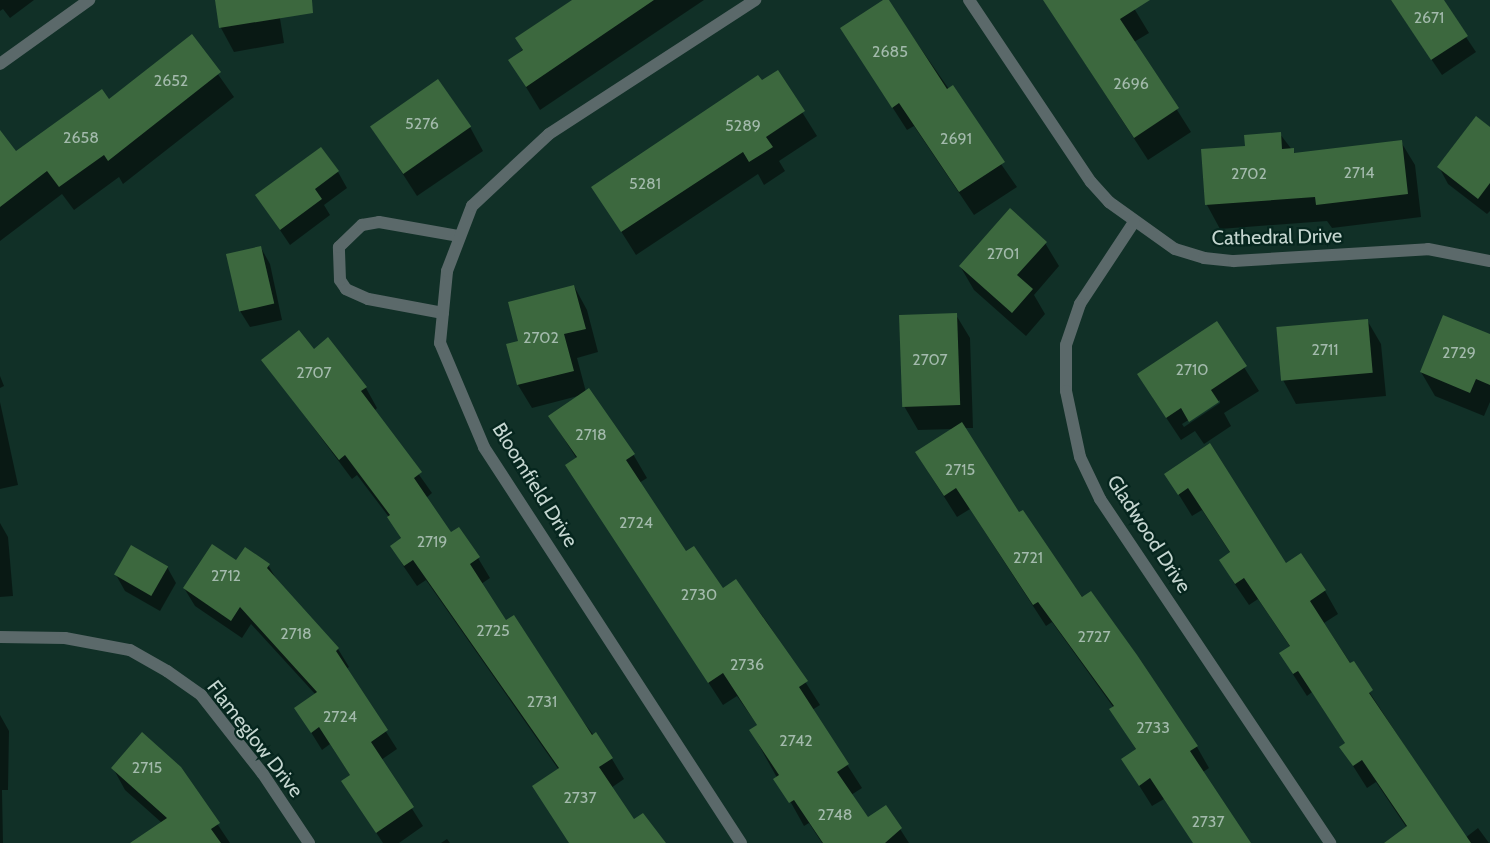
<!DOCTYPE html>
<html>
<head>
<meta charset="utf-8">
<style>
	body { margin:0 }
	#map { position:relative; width:1490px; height:843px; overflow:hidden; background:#113027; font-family:Cabin,sans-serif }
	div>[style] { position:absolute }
	.shadow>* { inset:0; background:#0007 }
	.building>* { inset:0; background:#3c683e; transform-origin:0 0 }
	.street>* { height:12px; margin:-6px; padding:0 6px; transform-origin:6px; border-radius:6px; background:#5b696a }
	span { translate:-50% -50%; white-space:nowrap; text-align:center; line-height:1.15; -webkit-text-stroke:4.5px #06261e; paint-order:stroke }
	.number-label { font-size:16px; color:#a3baac }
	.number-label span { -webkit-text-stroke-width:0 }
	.street-label { font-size:20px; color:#c5d6d0 }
</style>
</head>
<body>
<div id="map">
	<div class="shadow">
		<i style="clip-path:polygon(0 0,34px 0,10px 18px,3px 9px,0 11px)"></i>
		<i style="clip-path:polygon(216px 0,277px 0,284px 43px,234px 52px,221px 28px)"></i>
		<i style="clip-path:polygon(576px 0,704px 0,540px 110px,510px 61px)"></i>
		<i style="clip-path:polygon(887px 0,1017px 187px,974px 215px,914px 126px,907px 130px,842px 29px)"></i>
		<i style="clip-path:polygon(1044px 0,1129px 0,1149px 33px,1134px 42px,1191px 132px,1148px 160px)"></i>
		<i style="clip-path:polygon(1391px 0,1441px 0,1476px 52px,1442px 75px)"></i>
		<i style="clip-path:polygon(191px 36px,234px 97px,123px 184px,119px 177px,74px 210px,62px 194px,0 241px,0 149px,16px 153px,109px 101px)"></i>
		<i style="clip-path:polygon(777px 72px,817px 136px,779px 161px,785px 171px,764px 185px,758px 174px,636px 255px,593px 187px)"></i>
		<i style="clip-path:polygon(470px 127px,483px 151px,417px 196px,373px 128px)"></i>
		<i style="clip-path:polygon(1490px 129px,1490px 211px,1487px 214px,1448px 184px,1439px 167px)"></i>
		<i style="clip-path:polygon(1280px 134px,1296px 155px,1401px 142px,1415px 165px,1421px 217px,1332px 228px,1327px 221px,1220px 229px,1207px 205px,1203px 151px,1247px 148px)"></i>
		<i style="clip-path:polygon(338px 172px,347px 188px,324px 205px,330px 215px,290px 245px,257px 196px)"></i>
		<i style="clip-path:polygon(1045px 243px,1059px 266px,1034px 295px,1045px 314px,1026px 336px,974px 290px,960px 266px)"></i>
		<i style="clip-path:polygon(261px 248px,270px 264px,282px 320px,250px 327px,240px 311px,228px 255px)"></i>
		<i style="clip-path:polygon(574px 286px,587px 310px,598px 352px,577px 358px,586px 392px,633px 454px,647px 478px,639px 483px,686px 553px,722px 590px,736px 581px,767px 622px,820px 705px,812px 710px,862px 788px,851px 795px,868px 820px,886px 807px,909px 843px,822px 843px,809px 823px,804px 826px,751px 731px,758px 726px,737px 696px,723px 705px,567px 465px,577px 459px,550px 417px,578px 396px,532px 408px,518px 385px,508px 345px,520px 342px)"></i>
		<i style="clip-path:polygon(956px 315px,970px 338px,973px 428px,964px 428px,1019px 514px,1197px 747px,1209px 768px,1203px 772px,1250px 843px,1194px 843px,1164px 799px,1152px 806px,1123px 760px,1137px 751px,1111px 710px,1114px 708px,1052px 622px,1046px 626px,970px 509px,957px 517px,929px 473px,954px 429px,918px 430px,904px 406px)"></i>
		<i style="clip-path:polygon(1367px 320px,1381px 344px,1386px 396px,1296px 404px,1283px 380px)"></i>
		<i style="clip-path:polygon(evenodd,1216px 323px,1259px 391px,1224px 413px,1231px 426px,1204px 444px,1195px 431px,1181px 440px,1153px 398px,1216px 323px,1220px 400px,1220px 403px,1184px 427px,1182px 424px,1220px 400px)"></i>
		<i style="clip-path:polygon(1490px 335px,1490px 402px,1484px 416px,1435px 396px,1421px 372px)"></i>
		<i style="clip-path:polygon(314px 351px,366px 388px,377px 408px,374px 411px,432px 493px,426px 498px,451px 534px,478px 558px,490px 578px,481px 584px,506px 622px,612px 759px,624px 779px,611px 788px,633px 822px,664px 843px,569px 843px,559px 770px,426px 580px,417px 586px,404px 567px,392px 546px,402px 540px,389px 517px,357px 475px,352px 479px,263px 360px)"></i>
		<i style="clip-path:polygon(0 376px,4px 386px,0 388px)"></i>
		<i style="clip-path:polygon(0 402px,18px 485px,0 489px)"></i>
		<i style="clip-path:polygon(1210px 445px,1286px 565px,1300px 555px,1325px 591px,1338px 614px,1324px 623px,1465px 838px,1478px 828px,1489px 843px,1405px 843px,1407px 828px,1376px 782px,1367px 788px,1341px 747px,1346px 744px,1312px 692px,1307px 696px,1294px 676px,1281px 654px,1291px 648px,1258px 599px,1249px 605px,1234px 583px,1221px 560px,1231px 554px,1202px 510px,1192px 516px,1166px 474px)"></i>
		<i style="clip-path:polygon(0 523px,8px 537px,13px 596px,0 597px)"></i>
		<i style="clip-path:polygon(237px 562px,268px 565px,278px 582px,338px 649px,349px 667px,346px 669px,397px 749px,381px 760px,423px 826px,399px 843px,383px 843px,354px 799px,351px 776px,330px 744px,322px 750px,296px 708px,316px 695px,251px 624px,242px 638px,195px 606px,184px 588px)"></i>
		<i style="clip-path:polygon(167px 567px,176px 583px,160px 611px,125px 591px,116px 575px)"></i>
		<i style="clip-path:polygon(0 715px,9px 731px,8px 790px,2px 790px,3px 843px,0 843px)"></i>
		<i style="clip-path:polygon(113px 768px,180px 768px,230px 843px,146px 843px,162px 823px,125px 790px)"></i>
		<i style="clip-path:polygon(447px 839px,450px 843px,441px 843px)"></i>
	</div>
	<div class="building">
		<i style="clip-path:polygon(215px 0,312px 0,313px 13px,219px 28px)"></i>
		<i style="clip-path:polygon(572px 0,654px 0,526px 87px,508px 60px,523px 50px,515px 38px)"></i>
		<i style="clip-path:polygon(883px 0,889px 0,947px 89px,953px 85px,1005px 162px,959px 192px,899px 103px,892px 108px,840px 28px)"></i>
		<i style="clip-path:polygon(1043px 0,1150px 0,1120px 19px,1179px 108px,1134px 138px)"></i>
		<i style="clip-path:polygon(1391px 0,1444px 0,1468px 36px,1431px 60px)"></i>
		<i style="clip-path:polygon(192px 34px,221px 72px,108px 161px,104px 155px,59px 187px,47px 171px,0 207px,0 130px,16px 151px,102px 89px,109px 99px)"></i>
		<i style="clip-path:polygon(778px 70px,805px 111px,766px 137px,773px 147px,749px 162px,743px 152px,621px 232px,591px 187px,758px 75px,762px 80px)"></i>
		<i style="left:438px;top:79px;width:58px;height:83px;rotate:55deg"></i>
		<i style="clip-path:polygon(1476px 116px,1490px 127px,1490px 183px,1478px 199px,1437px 167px)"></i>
		<i style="clip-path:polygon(1281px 132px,1282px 149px,1294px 148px,1294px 153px,1402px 140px,1408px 194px,1316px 205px,1315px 197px,1205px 205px,1201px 149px,1245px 146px,1244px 135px)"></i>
		<i style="clip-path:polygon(321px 147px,339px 171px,315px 189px,322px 199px,280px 230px,255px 195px)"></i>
		<i style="clip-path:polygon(1010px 208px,1047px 242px,1017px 275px,1033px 289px,1012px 313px,959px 266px)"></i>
		<i style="left:261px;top:246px;width:59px;height:36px;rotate:77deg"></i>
		<i style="clip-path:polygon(574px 285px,586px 329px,564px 334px,574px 371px,517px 385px,506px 344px,518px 341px,508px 302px)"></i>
		<i style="left:957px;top:313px;width:92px;height:58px;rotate:88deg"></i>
		<i style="clip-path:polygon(1443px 315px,1490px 334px,1490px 385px,1476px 379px,1470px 393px,1420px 372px)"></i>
		<i style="left:1368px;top:319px;width:54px;height:92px;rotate:85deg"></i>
		<i style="clip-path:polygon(1217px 321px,1247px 366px,1211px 390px,1219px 402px,1189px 422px,1181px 408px,1166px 418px,1137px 374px)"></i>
		<i style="clip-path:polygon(299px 330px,314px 349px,328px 337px,367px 387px,361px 391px,422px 472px,414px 478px,451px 532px,459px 527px,480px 557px,470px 564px,506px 620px,514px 615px,592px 735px,596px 732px,613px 758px,599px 767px,634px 819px,643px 813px,666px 843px,569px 843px,532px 786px,559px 768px,413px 560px,404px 566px,390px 546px,401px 538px,387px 517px,390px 515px,345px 455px,339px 460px,261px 360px)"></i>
		<i style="clip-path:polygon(589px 388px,635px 454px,626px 460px,686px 551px,694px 546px,723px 588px,736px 579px,808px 681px,799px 687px,849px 764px,837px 772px,868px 817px,886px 805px,902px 828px,885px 843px,823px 843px,794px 800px,789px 803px,773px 779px,779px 775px,749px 730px,757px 725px,723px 673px,708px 683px,565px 465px,577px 457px,548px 416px)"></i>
		<i style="clip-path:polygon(962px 422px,1019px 512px,1023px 510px,1082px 597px,1091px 591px,1137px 655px,1198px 746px,1190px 751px,1251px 843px,1193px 843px,1150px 778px,1139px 786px,1121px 759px,1136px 749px,1109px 709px,1114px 706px,1038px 602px,1033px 605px,956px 488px,944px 496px,915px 452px)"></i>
		<i style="clip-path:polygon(1210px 443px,1286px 563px,1301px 553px,1326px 590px,1310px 601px,1350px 663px,1354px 661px,1373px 690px,1369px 693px,1471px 843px,1384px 843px,1407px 826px,1362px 760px,1353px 766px,1339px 747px,1345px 743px,1298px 671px,1293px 674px,1279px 653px,1290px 646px,1244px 578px,1235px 584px,1219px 560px,1230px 552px,1188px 488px,1178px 495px,1164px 474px)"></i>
		<i style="clip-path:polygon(212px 544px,236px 560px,245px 547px,270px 564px,267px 568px,339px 648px,336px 651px,388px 730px,371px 742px,414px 807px,376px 833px,341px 781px,350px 775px,319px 727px,311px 733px,294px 708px,317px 692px,240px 607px,231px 621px,183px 588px)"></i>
		<i style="left:131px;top:545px;width:43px;height:34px;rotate:30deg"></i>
		<i style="clip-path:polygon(142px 732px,181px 767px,220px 823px,211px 829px,221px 843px,130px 843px,167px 818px,111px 768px)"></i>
	</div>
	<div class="street">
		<i style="left:969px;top:0;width:219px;rotate:56.2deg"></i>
		<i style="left:1091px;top:182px;width:27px;rotate:48deg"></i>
		<i style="left:1109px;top:202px;width:81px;rotate:35.5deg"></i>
		<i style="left:1175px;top:249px;width:30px;rotate:17deg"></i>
		<i style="left:1204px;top:258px;width:30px;rotate:6deg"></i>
		<i style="left:1234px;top:261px;width:194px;rotate:-3.5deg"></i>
		<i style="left:1428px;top:249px;width:63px;rotate:11deg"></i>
		<i style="left:0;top:64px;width:110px;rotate:-35.7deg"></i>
		<i style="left:1134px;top:222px;width:98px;rotate:123.4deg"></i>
		<i style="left:1080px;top:304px;width:43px;rotate:108.9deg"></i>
		<i style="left:1066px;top:345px;width:46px;rotate:90deg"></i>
		<i style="left:1066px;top:391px;width:67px;rotate:78deg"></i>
		<i style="left:1080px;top:457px;width:47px;rotate:64.5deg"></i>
		<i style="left:1100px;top:499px;width:414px;rotate:56.2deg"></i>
		<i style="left:443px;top:313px;width:76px;rotate:-169.4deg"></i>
		<i style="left:368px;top:299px;width:24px;rotate:-156deg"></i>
		<i style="left:346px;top:289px;width:11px;rotate:-124deg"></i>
		<i style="left:340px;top:280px;width:33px;rotate:-92deg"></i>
		<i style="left:339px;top:247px;width:32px;rotate:-44deg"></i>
		<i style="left:362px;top:225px;width:17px;rotate:-10deg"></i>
		<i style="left:379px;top:222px;width:80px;rotate:10deg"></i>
		<i style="left:0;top:637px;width:65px;rotate:0.9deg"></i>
		<i style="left:65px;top:638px;width:66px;rotate:10.5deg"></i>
		<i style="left:130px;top:650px;width:43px;rotate:29.6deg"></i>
		<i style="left:167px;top:671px;width:42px;rotate:35.2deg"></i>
		<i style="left:201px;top:695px;width:100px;rotate:51.9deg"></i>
		<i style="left:263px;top:774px;width:83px;rotate:56.3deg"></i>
		<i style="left:741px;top:843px;width:472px;rotate:-123deg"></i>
		<i style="left:484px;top:447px;width:113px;rotate:-112.9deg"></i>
		<i style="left:440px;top:343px;width:72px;rotate:-84.4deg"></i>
		<i style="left:447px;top:271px;width:70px;rotate:-69deg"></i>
		<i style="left:472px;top:206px;width:105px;rotate:-43.1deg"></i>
		<i style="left:549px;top:134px;width:246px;rotate:-33deg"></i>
	</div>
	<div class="number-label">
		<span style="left:1429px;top:18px">2671</span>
		<span style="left:890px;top:52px">2685</span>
		<span style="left:171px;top:81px">2652</span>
		<span style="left:1131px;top:84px">2696</span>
		<span style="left:422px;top:124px">5276</span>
		<span style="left:743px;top:126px">5289</span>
		<span style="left:81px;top:138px">2658</span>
		<span style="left:956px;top:139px">2691</span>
		<span style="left:1359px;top:173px">2714</span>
		<span style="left:1249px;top:174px">2702</span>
		<span style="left:645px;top:184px">5281</span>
		<span style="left:1003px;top:254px">2701</span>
		<span style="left:541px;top:338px">2702</span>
		<span style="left:1325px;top:350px">2711</span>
		<span style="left:1459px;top:353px">2729</span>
		<span style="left:930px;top:360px">2707</span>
		<span style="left:1192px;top:370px">2710</span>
		<span style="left:314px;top:373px">2707</span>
		<span style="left:591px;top:435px">2718</span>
		<span style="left:960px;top:470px">2715</span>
		<span style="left:636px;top:523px">2724</span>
		<span style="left:432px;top:542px">2719</span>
		<span style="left:1028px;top:558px">2721</span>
		<span style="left:226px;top:576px">2712</span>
		<span style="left:699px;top:595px">2730</span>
		<span style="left:493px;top:631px">2725</span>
		<span style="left:296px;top:634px">2718</span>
		<span style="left:1094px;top:637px">2727</span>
		<span style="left:747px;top:665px">2736</span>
		<span style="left:542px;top:702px">2731</span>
		<span style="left:340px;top:717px">2724</span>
		<span style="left:1153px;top:728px">2733</span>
		<span style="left:796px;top:741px">2742</span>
		<span style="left:147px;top:768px">2715</span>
		<span style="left:580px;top:798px">2737</span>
		<span style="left:835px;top:815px">2748</span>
		<span style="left:1208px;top:822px">2737</span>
	</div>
	<div class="street-label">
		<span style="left:1277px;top:237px;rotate:-1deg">Cathedral Drive</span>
		<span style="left:535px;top:485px;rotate:58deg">Bloomfield Drive</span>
		<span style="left:1149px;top:534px;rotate:57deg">Gladwood Drive</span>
		<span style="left:255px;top:739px;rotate:52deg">Flameglow Drive</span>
	</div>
</div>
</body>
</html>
